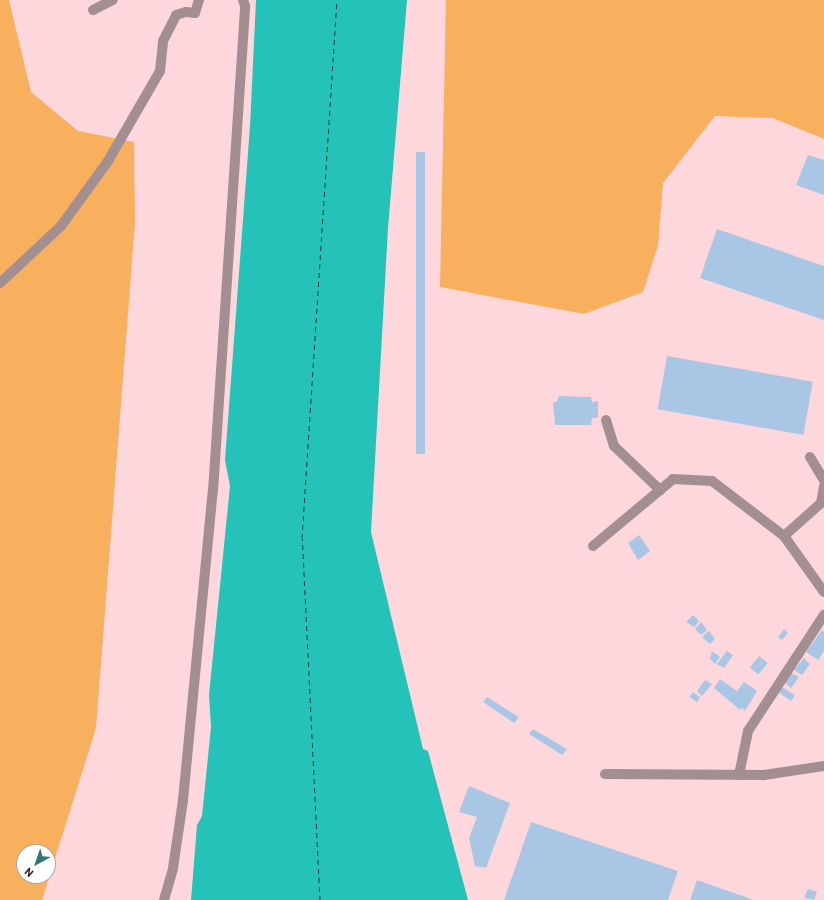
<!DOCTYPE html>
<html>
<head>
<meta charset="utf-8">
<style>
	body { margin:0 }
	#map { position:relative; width:824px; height:900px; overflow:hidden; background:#fed7dd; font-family:Barlow,sans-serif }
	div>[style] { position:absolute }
	.green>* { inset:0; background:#f8b05f }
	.water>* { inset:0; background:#24c2b8 }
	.ferry>* { height:1px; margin-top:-0.5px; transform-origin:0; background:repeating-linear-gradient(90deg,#1b3936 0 5px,transparent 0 9px) }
	.building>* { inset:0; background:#a9c7e5; transform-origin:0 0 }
	.minor>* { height:10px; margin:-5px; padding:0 5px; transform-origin:5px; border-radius:5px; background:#a38f92 }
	span { translate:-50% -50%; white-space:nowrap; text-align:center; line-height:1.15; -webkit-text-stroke:3px #fff; paint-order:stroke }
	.north { position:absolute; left:16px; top:844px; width:40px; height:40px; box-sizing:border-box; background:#fff; border:1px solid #aba5a6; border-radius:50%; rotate:220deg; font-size:11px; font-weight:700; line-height:16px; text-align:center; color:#2d1d20 }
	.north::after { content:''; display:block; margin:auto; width:14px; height:18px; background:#307872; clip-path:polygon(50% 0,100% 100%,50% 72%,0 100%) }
</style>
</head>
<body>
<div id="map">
	<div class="green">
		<i style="clip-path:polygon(evenodd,0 0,9px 0,31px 92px,78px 131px,134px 142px,135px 223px,96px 728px,42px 900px,0 900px,0 0,24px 852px,48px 852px,48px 876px,24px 876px,24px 852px)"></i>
		<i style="clip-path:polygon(446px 0,824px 0,824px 139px,773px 118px,715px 116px,663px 183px,658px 246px,643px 292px,584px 314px,440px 287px)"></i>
	</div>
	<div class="water">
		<i style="clip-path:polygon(256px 0,407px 0,388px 228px,371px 532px,423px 749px,428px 751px,468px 900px,191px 900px,197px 825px,202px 816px,211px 727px,209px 695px,230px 486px,225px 460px,250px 126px)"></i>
	</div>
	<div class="ferry">
		<i style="left:320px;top:900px;width:362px;rotate:-92.8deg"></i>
		<i style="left:302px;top:538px;width:539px;rotate:-86.28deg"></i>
	</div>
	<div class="building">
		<i style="left:416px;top:152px;width:9px;height:302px"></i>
		<i style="clip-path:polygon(808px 155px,824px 160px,824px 195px,796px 185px)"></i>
		<i style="clip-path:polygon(717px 229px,824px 266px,824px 320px,700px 278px)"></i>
		<i style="left:667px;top:356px;width:148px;height:54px;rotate:10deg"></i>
		<i style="clip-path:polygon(559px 396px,591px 397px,592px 402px,598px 401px,598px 418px,592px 418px,591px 425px,555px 425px,553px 403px,557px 401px)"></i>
		<i style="clip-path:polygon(639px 535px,650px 551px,638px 560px,628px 543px)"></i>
		<i style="clip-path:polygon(693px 615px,699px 621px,694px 627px,686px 622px)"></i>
		<i style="clip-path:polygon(701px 622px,707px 630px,701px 635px,695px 629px)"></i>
		<i style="clip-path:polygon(784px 629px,788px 633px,782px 640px,778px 637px)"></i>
		<i style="clip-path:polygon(822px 630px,824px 632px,824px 651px,818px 660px,806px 652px)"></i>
		<i style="clip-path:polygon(709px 631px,715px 639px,710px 644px,702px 637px)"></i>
		<i style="clip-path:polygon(712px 651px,720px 657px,715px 664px,710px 659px)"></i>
		<i style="clip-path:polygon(727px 651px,733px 655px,724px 668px,717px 664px)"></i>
		<i style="left:759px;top:656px;width:11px;height:15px;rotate:38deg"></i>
		<i style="clip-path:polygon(804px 658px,810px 664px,802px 675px,794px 670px)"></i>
		<i style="clip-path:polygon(791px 673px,799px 677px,791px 688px,785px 683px)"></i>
		<i style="clip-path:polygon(720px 679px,737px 691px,744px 682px,757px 691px,745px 711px,742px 708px,740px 710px,714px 688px)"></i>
		<i style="clip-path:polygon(705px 680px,712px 684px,702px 696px,697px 691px)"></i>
		<i style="clip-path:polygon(782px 687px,795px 695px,791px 701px,778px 692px)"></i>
		<i style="left:693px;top:692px;width:9px;height:6px;rotate:36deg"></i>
		<i style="clip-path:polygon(487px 697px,519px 717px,514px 723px,483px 702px)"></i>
		<i style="clip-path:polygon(533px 729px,567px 749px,562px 755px,529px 734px)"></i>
		<i style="clip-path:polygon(469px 786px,510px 803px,486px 868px,475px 866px,469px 838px,477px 817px,459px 812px)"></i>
		<i style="clip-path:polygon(531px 822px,678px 871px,668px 900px,504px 900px)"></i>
		<i style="clip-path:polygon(697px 880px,754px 900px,690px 900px)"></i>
		<i style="clip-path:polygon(808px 889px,817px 892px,814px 900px,804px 898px)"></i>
	</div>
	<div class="minor">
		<i style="left:93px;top:10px;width:22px;rotate:-27deg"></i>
		<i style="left:0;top:283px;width:83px;rotate:-43.1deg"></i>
		<i style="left:61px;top:226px;width:80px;rotate:-54.1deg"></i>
		<i style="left:108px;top:161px;width:104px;rotate:-60deg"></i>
		<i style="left:160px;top:71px;width:30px;rotate:-84deg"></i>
		<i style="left:163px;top:41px;width:29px;rotate:-63deg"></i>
		<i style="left:176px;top:15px;width:10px;rotate:-17deg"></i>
		<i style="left:186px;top:12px;width:9px;rotate:6deg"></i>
		<i style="left:195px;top:13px;width:14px;rotate:-73deg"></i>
		<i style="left:606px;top:420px;width:27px;rotate:73deg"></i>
		<i style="left:614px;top:446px;width:64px;rotate:43.7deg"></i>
		<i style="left:810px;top:457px;width:27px;rotate:59deg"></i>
		<i style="left:784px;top:536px;width:50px;rotate:-41.7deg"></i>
		<i style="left:821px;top:503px;width:17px;rotate:-80deg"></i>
		<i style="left:593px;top:546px;width:104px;rotate:-39.9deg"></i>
		<i style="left:673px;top:479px;width:39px;rotate:3deg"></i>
		<i style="left:712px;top:481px;width:91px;rotate:37.4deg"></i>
		<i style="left:784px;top:536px;width:69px;rotate:54.5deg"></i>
		<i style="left:605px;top:774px;width:159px;rotate:0.4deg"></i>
		<i style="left:764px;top:775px;width:61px;rotate:-8.5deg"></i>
		<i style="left:739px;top:775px;width:45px;rotate:-78.4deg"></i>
		<i style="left:748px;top:731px;width:139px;rotate:-56.8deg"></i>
		<i style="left:164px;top:900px;width:33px;rotate:-74deg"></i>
		<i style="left:173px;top:868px;width:69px;rotate:-81.6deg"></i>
		<i style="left:183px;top:800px;width:310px;rotate:-84.5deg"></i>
		<i style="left:213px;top:491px;width:486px;rotate:-86.2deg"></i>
		<i style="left:245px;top:6px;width:6px;rotate:-108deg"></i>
	</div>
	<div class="north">N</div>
</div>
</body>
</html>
